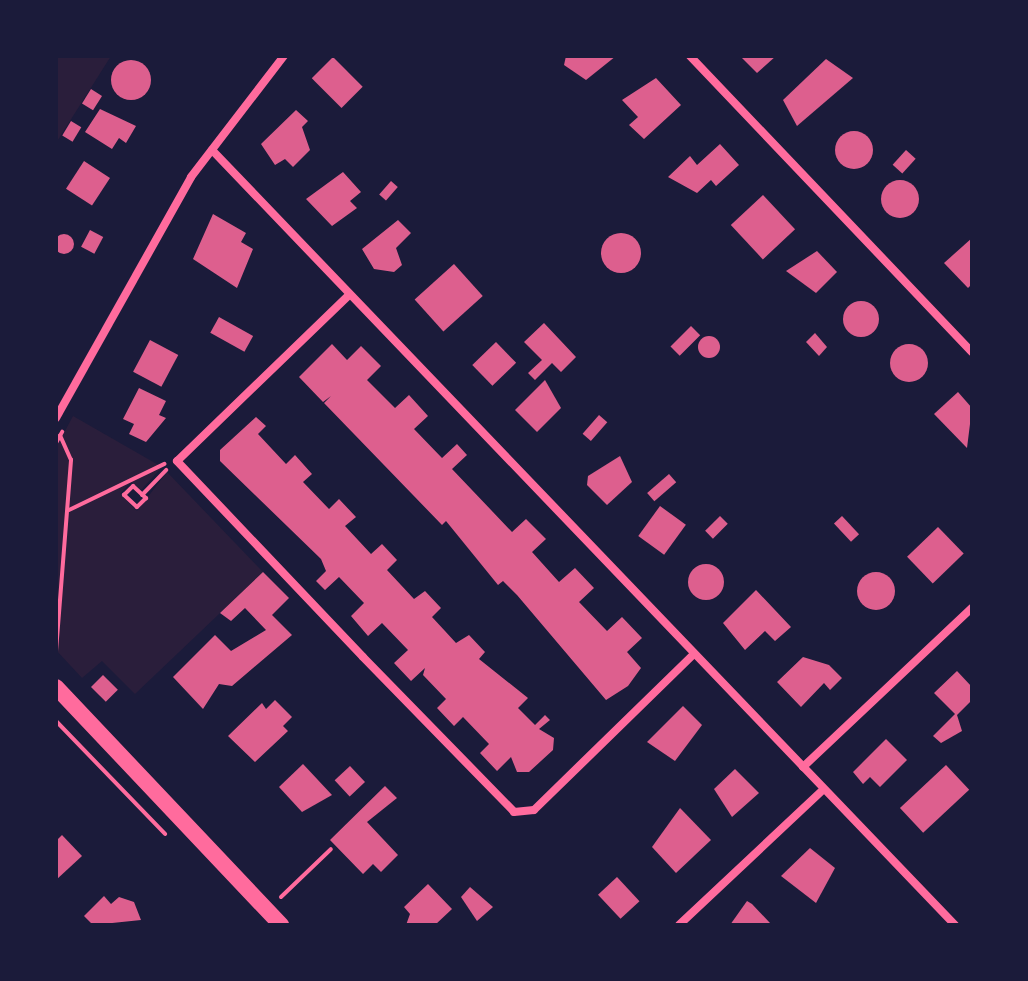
<!DOCTYPE html>
<html>
<head>
<meta charset="utf-8">
<style>
	body { margin:0 }
	#map { position:relative; width:1028px; height:981px; overflow:hidden; background:#1b1b3a; font-family:"Open Sans",sans-serif }
	div>[style] { position:absolute }
	.green>* { inset:0; background:#2a1e3b }
	.building>* { inset:0; background:#dd5f8e; transform-origin:0 0 }
	.round { border-radius:50% }
	.path>* { height:4px; margin:-2px; padding:0 2px; transform-origin:2px; border-radius:2px; background:#ff6b9d }
	.minor>* { height:8px; margin:-4px; padding:0 4px; transform-origin:4px; border-radius:4px; background:#ff6b9d }
	.secondary>* { height:16px; margin:-8px; padding:0 8px; transform-origin:8px; border-radius:8px; background:#ff6b9d }
	span { translate:-50% -50%; white-space:nowrap; text-align:center; line-height:1.15; -webkit-text-stroke:7px #1b1b3a; paint-order:stroke }
	.frame { position:absolute; inset:0; border:58px solid #1b1b3a; pointer-events:none }
</style>
</head>
<body>
<div id="map">
	<div class="green">
		<i style="clip-path:polygon(56px 56px,111px 56px,56px 143px)"></i>
		<i style="clip-path:polygon(73px 416px,162px 467px,141px 490px,131px 482px,120px 494px,137px 511px,167px 472px,263px 572px,135px 694px,102px 661px,82px 678px,56px 650px,56px 448px)"></i>
	</div>
	<div class="building">
		<i style="clip-path:polygon(616px 56px,586px 80px,564px 65px,566px 56px)"></i>
		<i style="clip-path:polygon(740px 56px,776px 56px,757px 73px)"></i>
		<i style="left:333px;top:57px;width:42px;height:30px;rotate:45deg"></i>
		<i style="clip-path:polygon(826px 59px,853px 78px,797px 126px,783px 100px)"></i>
		<i class="round" style="left:111px;top:60px;width:40px;height:40px"></i>
		<i style="clip-path:polygon(656px 78px,681px 105px,644px 139px,629px 125px,638px 117px,622px 100px)"></i>
		<i style="left:91px;top:89px;width:13px;height:17px;rotate:32deg"></i>
		<i style="clip-path:polygon(100px 109px,136px 126px,126px 143px,119px 138px,112px 149px,85px 132px)"></i>
		<i style="clip-path:polygon(296px 110px,308px 121px,302px 127px,310px 150px,293px 167px,285px 159px,275px 165px,261px 144px)"></i>
		<i style="left:71px;top:121px;width:12px;height:17px;rotate:31deg"></i>
		<i class="round" style="left:835px;top:131px;width:38px;height:38px"></i>
		<i style="clip-path:polygon(720px 144px,739px 165px,716px 186px,711px 180px,697px 193px,668px 177px,690px 156px,697px 165px)"></i>
		<i style="left:906px;top:150px;width:13px;height:20px;rotate:42deg"></i>
		<i style="left:84px;top:161px;width:31px;height:33px;rotate:33deg"></i>
		<i style="clip-path:polygon(343px 172px,361px 192px,350px 201px,357px 208px,332px 226px,306px 199px)"></i>
		<i class="round" style="left:881px;top:180px;width:38px;height:38px"></i>
		<i style="left:391px;top:181px;width:9px;height:18px;rotate:41deg"></i>
		<i style="left:763px;top:195px;width:47px;height:44px;rotate:47deg"></i>
		<i style="clip-path:polygon(213px 214px,246px 233px,241px 242px,253px 249px,237px 288px,193px 259px)"></i>
		<i style="clip-path:polygon(398px 220px,411px 233px,396px 248px,402px 265px,394px 272px,374px 269px,362px 249px)"></i>
		<i style="left:90px;top:230px;width:15px;height:19px;rotate:28deg"></i>
		<i class="round" style="left:601px;top:233px;width:40px;height:40px"></i>
		<i class="round" style="left:54px;top:234px;width:20px;height:20px"></i>
		<i style="clip-path:polygon(972px 238px,972px 284px,968px 288px,944px 263px)"></i>
		<i style="clip-path:polygon(817px 251px,837px 272px,816px 293px,786px 271px)"></i>
		<i style="left:454px;top:264px;width:43px;height:53px;rotate:48deg"></i>
		<i class="round" style="left:843px;top:301px;width:36px;height:36px"></i>
		<i style="left:219px;top:317px;width:39px;height:18px;rotate:29deg"></i>
		<i style="clip-path:polygon(544px 323px,576px 357px,561px 372px,552px 363px,535px 380px,528px 373px,542px 360px,524px 342px)"></i>
		<i style="left:691px;top:326px;width:13px;height:29px;rotate:45deg"></i>
		<i style="clip-path:polygon(815px 333px,827px 347px,819px 356px,806px 342px)"></i>
		<i class="round" style="left:698px;top:336px;width:22px;height:22px"></i>
		<i style="left:150px;top:340px;width:32px;height:36px;rotate:28deg"></i>
		<i style="left:496px;top:342px;width:29px;height:33px;rotate:46deg"></i>
		<i class="round" style="left:890px;top:344px;width:38px;height:38px"></i>
		<i style="clip-path:polygon(332px 344px,347px 360px,361px 346px,381px 366px,367px 380px,395px 408px,409px 395px,428px 416px,414px 429px,442px 458px,457px 444px,467px 455px,452px 469px,512px 532px,526px 519px,546px 539px,532px 552px,559px 582px,575px 568px,594px 588px,579px 602px,607px 631px,622px 617px,642px 638px,627px 652px,641px 668px,628px 686px,606px 700px,517px 595px,503px 581px,498px 585px,446px 521px,442px 525px,324px 403px,331px 396px,323px 402px,299px 377px)"></i>
		<i style="clip-path:polygon(545px 380px,561px 408px,537px 432px,515px 410px)"></i>
		<i style="clip-path:polygon(139px 388px,166px 401px,159px 415px,166px 418px,146px 442px,129px 434px,134px 424px,123px 419px)"></i>
		<i style="clip-path:polygon(958px 392px,972px 408px,967px 448px,934px 414px)"></i>
		<i style="left:599px;top:415px;width:11px;height:25px;rotate:41deg"></i>
		<i style="clip-path:polygon(256px 417px,266px 426px,258px 434px,286px 464px,295px 455px,312px 474px,303px 482px,329px 509px,339px 499px,356px 517px,345px 526px,371px 554px,382px 544px,397px 560px,387px 570px,414px 599px,425px 591px,441px 608px,432px 617px,445px 631px,456px 643px,469px 635px,485px 652px,479px 659px,528px 698px,518px 708px,535px 725px,545px 715px,550px 720px,539px 729px,554px 738px,553px 750px,529px 772px,517px 772px,511px 757px,497px 771px,480px 753px,489px 744px,463px 717px,454px 726px,437px 708px,446px 699px,423px 675px,425px 668px,411px 681px,394px 663px,408px 650px,382px 623px,368px 636px,351px 616px,364px 603px,339px 577px,325px 590px,316px 581px,326px 571px,321px 559px,220px 461px,220px 450px)"></i>
		<i style="clip-path:polygon(620px 456px,632px 482px,607px 505px,587px 485px,588px 476px)"></i>
		<i style="left:669px;top:474px;width:11px;height:29px;rotate:49deg"></i>
		<i style="left:660px;top:506px;width:32px;height:37px;rotate:36deg"></i>
		<i style="left:720px;top:516px;width:11px;height:21px;rotate:45deg"></i>
		<i style="left:842px;top:516px;width:25px;height:11px;rotate:47deg"></i>
		<i style="left:938px;top:527px;width:37px;height:43px;rotate:46deg"></i>
		<i class="round" style="left:688px;top:564px;width:36px;height:36px"></i>
		<i style="clip-path:polygon(263px 572px,289px 598px,272px 615px,292px 635px,232px 686px,219px 684px,203px 709px,173px 677px,215px 635px,231px 651px,266px 630px,245px 608px,231px 621px,220px 613px)"></i>
		<i class="round" style="left:857px;top:572px;width:38px;height:38px"></i>
		<i style="clip-path:polygon(756px 590px,791px 627px,775px 641px,765px 631px,745px 650px,723px 623px)"></i>
		<i style="clip-path:polygon(803px 657px,829px 665px,842px 678px,830px 690px,824px 683px,801px 707px,777px 682px)"></i>
		<i style="clip-path:polygon(957px 671px,972px 687px,972px 700px,957px 715px,962px 731px,941px 743px,933px 736px,955px 714px,934px 693px)"></i>
		<i style="left:103px;top:675px;width:21px;height:17px;rotate:45deg"></i>
		<i style="clip-path:polygon(275px 700px,292px 717px,283px 726px,288px 731px,255px 762px,228px 736px,262px 703px,266px 709px)"></i>
		<i style="clip-path:polygon(683px 706px,702px 725px,675px 761px,647px 742px)"></i>
		<i style="clip-path:polygon(886px 739px,907px 760px,880px 787px,870px 777px,863px 784px,853px 772px)"></i>
		<i style="clip-path:polygon(303px 764px,332px 795px,302px 812px,279px 787px)"></i>
		<i style="left:946px;top:765px;width:34px;height:63px;rotate:47deg"></i>
		<i style="left:350px;top:766px;width:22px;height:21px;rotate:47deg"></i>
		<i style="clip-path:polygon(735px 769px,759px 793px,732px 817px,714px 789px)"></i>
		<i style="clip-path:polygon(385px 786px,397px 798px,367px 822px,398px 855px,381px 872px,373px 864px,363px 874px,330px 840px)"></i>
		<i style="clip-path:polygon(680px 808px,711px 840px,676px 873px,652px 847px)"></i>
		<i style="clip-path:polygon(62px 835px,82px 856px,56px 880px,56px 841px)"></i>
		<i style="clip-path:polygon(810px 848px,835px 868px,816px 903px,781px 876px)"></i>
		<i style="left:617px;top:877px;width:33px;height:26px;rotate:47deg"></i>
		<i style="clip-path:polygon(428px 884px,452px 909px,435px 925px,406px 925px,410px 914px,404px 907px)"></i>
		<i style="clip-path:polygon(470px 887px,493px 907px,477px 921px,461px 897px)"></i>
		<i style="clip-path:polygon(104px 896px,111px 904px,119px 897px,134px 902px,141px 920px,93px 925px,84px 916px)"></i>
		<i style="clip-path:polygon(747px 901px,752px 904px,770px 923px,730px 925px)"></i>
	</div>
	<div class="path">
		<i style="left:56px;top:443px;width:13px;rotate:-61deg"></i>
		<i style="left:133px;top:486px;width:18px;rotate:43deg"></i>
		<i style="left:146px;top:498px;width:13px;rotate:135deg"></i>
		<i style="left:137px;top:507px;width:18px;rotate:-137deg"></i>
		<i style="left:124px;top:495px;width:13px;rotate:-45deg"></i>
		<i style="left:142px;top:495px;width:35px;rotate:-46deg"></i>
		<i style="left:69px;top:510px;width:106px;rotate:-25.8deg"></i>
		<i style="left:56px;top:651px;width:192px;rotate:-85.5deg"></i>
		<i style="left:71px;top:460px;width:27px;rotate:-114deg"></i>
		<i style="left:56px;top:721px;width:157px;rotate:46deg"></i>
		<i style="left:281px;top:897px;width:69px;rotate:-43.8deg"></i>
	</div>
	<div class="minor">
		<i style="left:690px;top:56px;width:409px;rotate:46.4deg"></i>
		<i style="left:212px;top:150px;width:1074px;rotate:46.21deg"></i>
		<i style="left:349px;top:295px;width:239px;rotate:136deg"></i>
		<i style="left:177px;top:461px;width:270px;rotate:46.5deg"></i>
		<i style="left:363px;top:657px;width:216px;rotate:45.7deg"></i>
		<i style="left:514px;top:812px;width:20px;rotate:-6deg"></i>
		<i style="left:534px;top:810px;width:223px;rotate:-44.3deg"></i>
		<i style="left:56px;top:418px;width:276px;rotate:-60.7deg"></i>
		<i style="left:191px;top:177px;width:153px;rotate:-52.5deg"></i>
		<i style="left:803px;top:767px;width:232px;rotate:-43.3deg"></i>
		<i style="left:679px;top:925px;width:197px;rotate:-43.2deg"></i>
	</div>
	<div class="secondary">
		<i style="left:56px;top:687px;width:328px;rotate:46.6deg"></i>
	</div>
	<div class="frame"></div>
</div>
</body>
</html>
